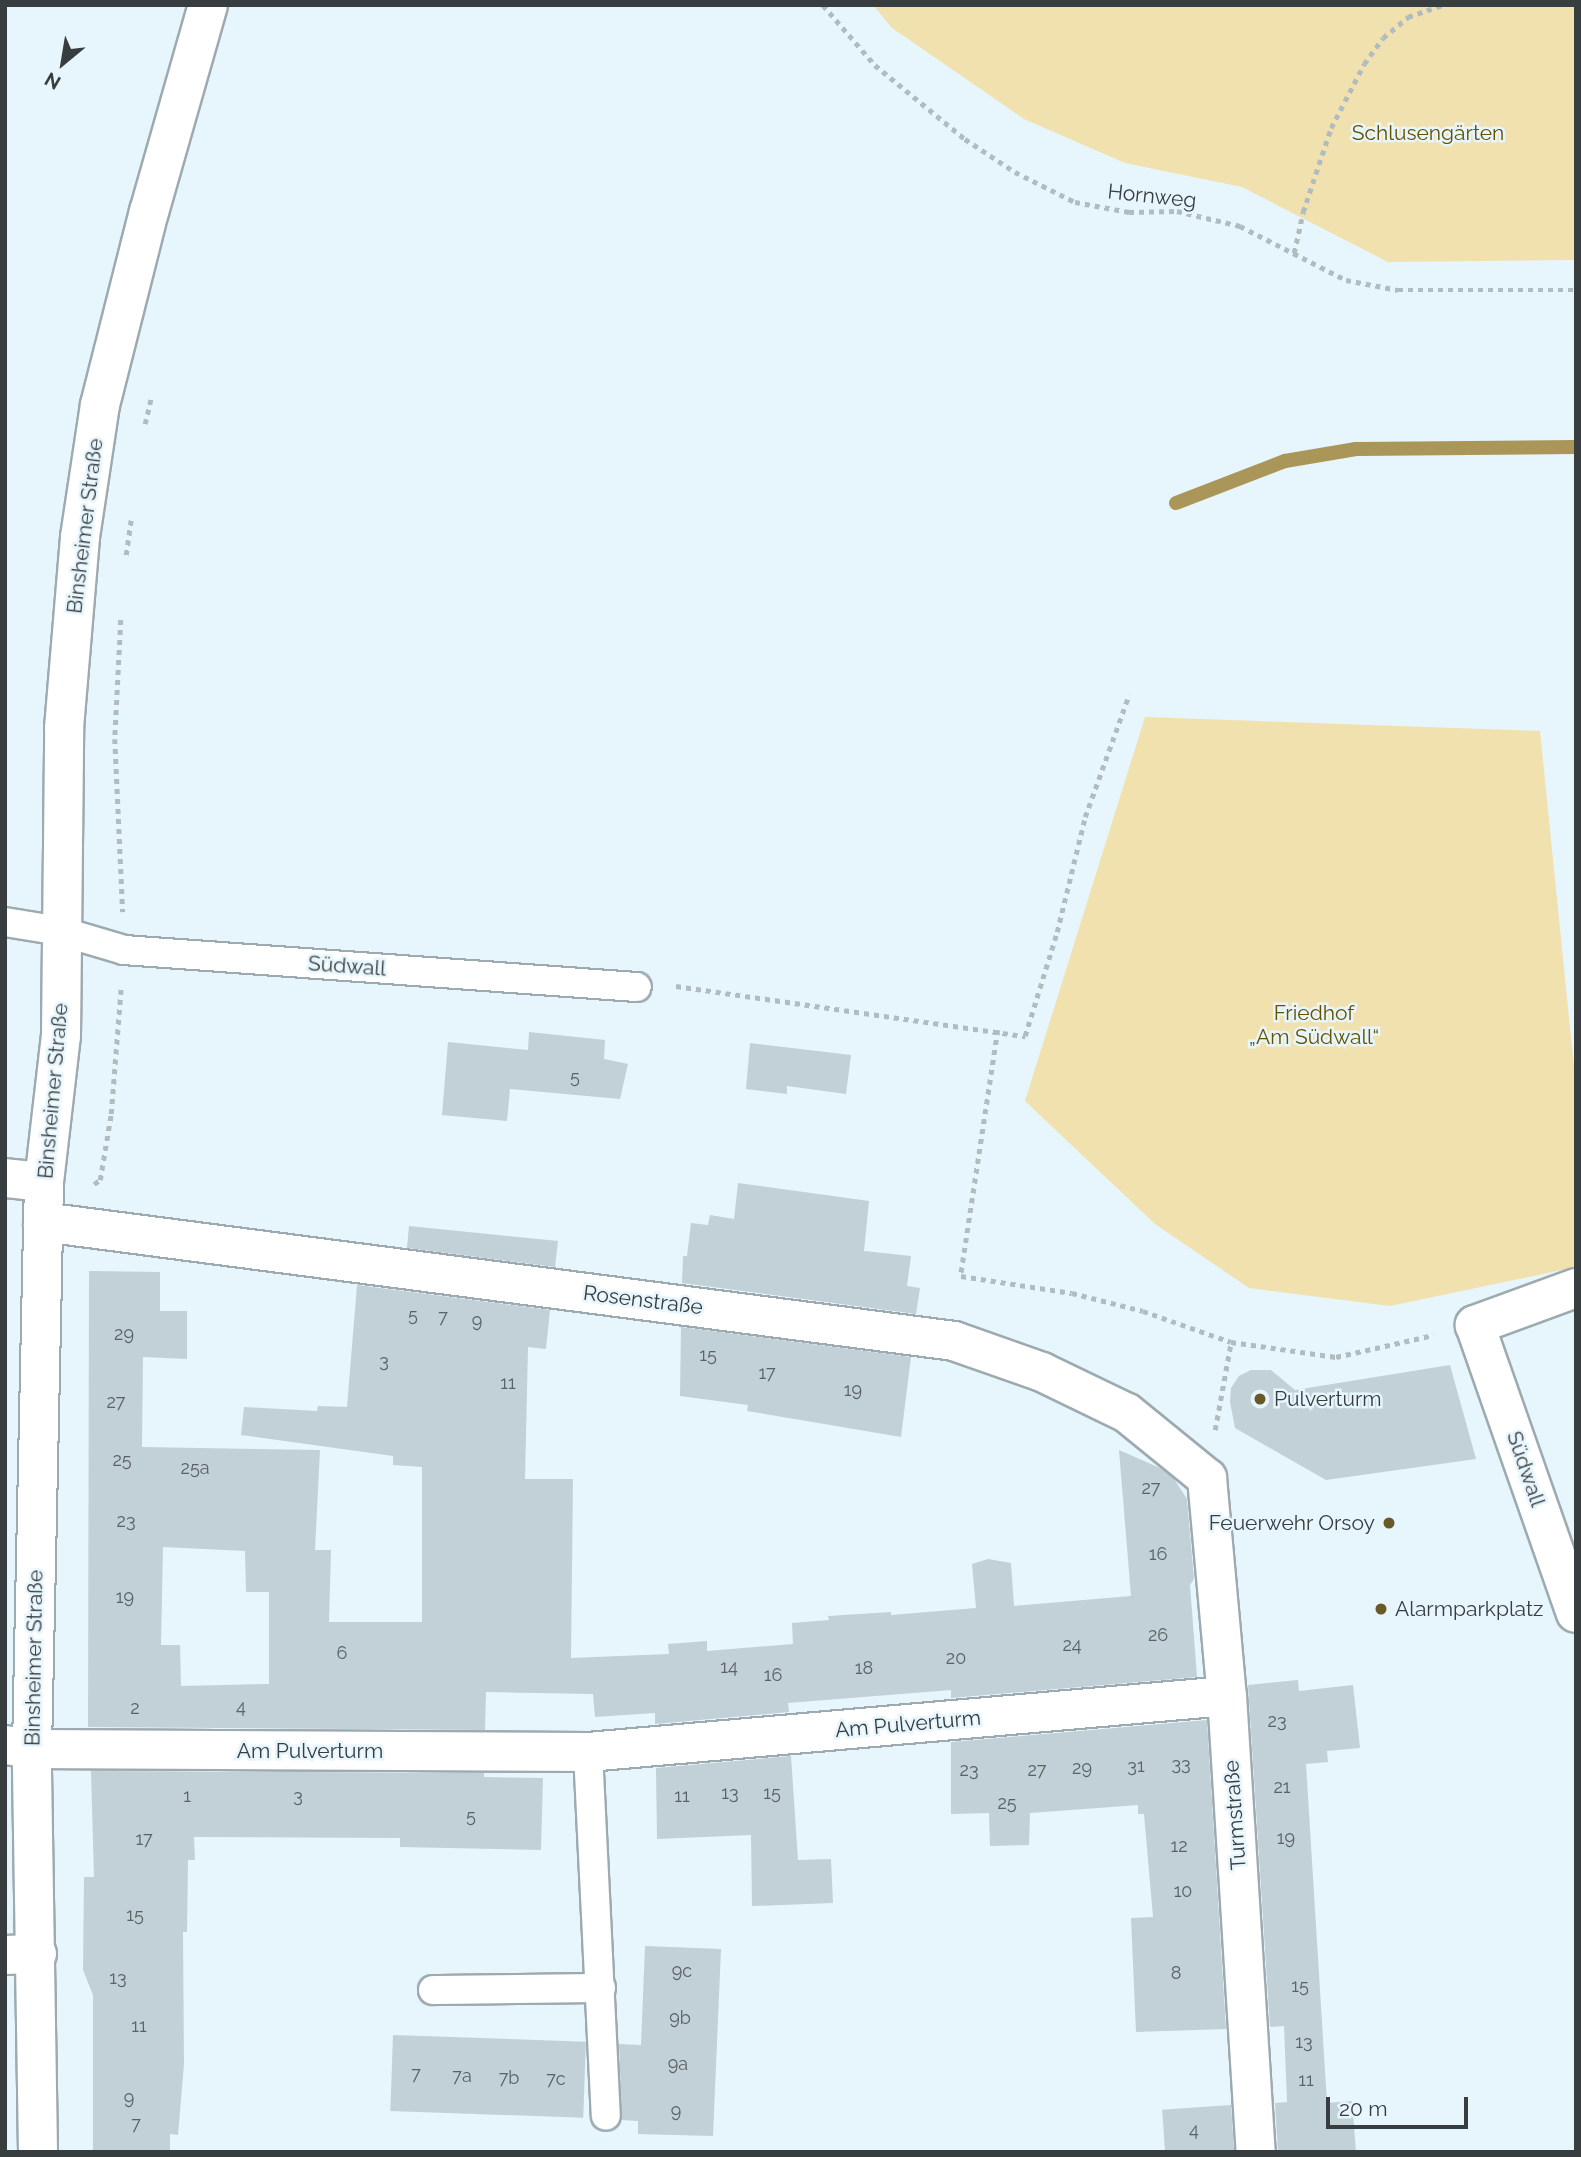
<!DOCTYPE html>
<html>
<head>
<meta charset="utf-8">
<style>
	body { margin:0 }
	#map { position:relative; width:1581px; height:2157px; overflow:hidden; background:#e7f5fc; font-family:Raleway,sans-serif }
	div>[style] { position:absolute }
	.green>* { inset:0; background:#f1e1ae }
	.stream>* { height:14px; margin:-7px; padding:0 7px; transform-origin:7px; border-radius:7px; background:#a99658 }
	.building>* { inset:0; background:#c2d0d7; transform-origin:0 0 }
	.path>* { height:4.5px; margin-top:-2.25px; transform-origin:0; background:repeating-linear-gradient(90deg,#b1bcc1 0 5px,transparent 0 10px) }
	.roads { filter:drop-shadow(2px 0 #9daab0) drop-shadow(-2px 0 #9daab0) drop-shadow(0 2px #9daab0) drop-shadow(0 -2px #9daab0) }
	.service>* { height:28px; margin:-14px; padding:0 14px; transform-origin:14px; border-radius:14px; background:#fff }
	.minor>* { height:38px; margin:-19px; padding:0 19px; transform-origin:19px; border-radius:19px; background:#fff }
	.secondary>* { height:38px; margin:-19px; padding:0 19px; transform-origin:19px; border-radius:19px; background:#fff }
	.dots>* { width:19px; height:19px; translate:-50% -50%; box-sizing:border-box; border:4px solid #e7f5fc; border-radius:50% }
	span { translate:-50% -50%; white-space:nowrap; text-align:center; line-height:1.15; -webkit-text-stroke:5px #e7f5fc; paint-order:stroke }
	.number-label { font-size:18px; color:#5a6266 }
	.number-label span { -webkit-text-stroke-width:0 }
	.park-label { font-size:21px; color:#655200 }
	.street-label { font-size:21px; color:#383e40 }
	.poi-label { font-size:21px; color:#383e40 }
	.left { translate:0 -50%; text-align:left }
	.right { translate:-100% -50%; text-align:right }
	.frame { position:absolute; inset:0; border:7px solid #383e40; pointer-events:none }
	.north { position:absolute; left:28px; top:28px; width:70px; height:70px; -webkit-text-stroke:5px #e7f5fc; paint-order:stroke; rotate:210deg; font-size:19px; font-weight:700; line-height:28px; text-align:center; color:#383e40 }
	.north::after { content:''; display:block; margin:auto; width:24px; height:32px; background:#383e40; clip-path:polygon(50% 0,100% 100%,50% 72%,0 100%) }
	.scale { position:absolute; left:1326px; top:2097px; width:142px; height:32px; box-sizing:border-box; border:4px solid #383e40; border-top:0; padding-left:9px; font-size:21px; line-height:24px; white-space:nowrap; color:#383e40; -webkit-text-stroke:5px #e7f5fc; paint-order:stroke }
</style>
</head>
<body>
<div id="map">
	<div class="green">
		<i style="clip-path:polygon(873px 5px,1576px 5px,1576px 260px,1388px 262px,1242px 187px,1125px 163px,1024px 119px,892px 28px)"></i>
		<i style="clip-path:polygon(1145px 717px,1540px 731px,1576px 1087px,1576px 1267px,1390px 1306px,1249px 1288px,1155px 1224px,1025px 1101px)"></i>
	</div>
	<div class="stream">
		<i style="left:1176px;top:503px;width:117px;rotate:-21.1deg"></i>
		<i style="left:1285px;top:461px;width:72px;rotate:-9.6deg"></i>
		<i style="left:1356px;top:449px;width:220px;rotate:-0.5deg"></i>
	</div>
	<div class="building">
		<i style="clip-path:polygon(529px 1032px,605px 1040px,604px 1059px,628px 1064px,620px 1099px,510px 1089px,507px 1121px,442px 1115px,448px 1042px,528px 1050px)"></i>
		<i style="clip-path:polygon(750px 1043px,851px 1055px,846px 1094px,787px 1086px,787px 1094px,746px 1089px)"></i>
		<i style="clip-path:polygon(738px 1183px,869px 1201px,864px 1251px,911px 1256px,907px 1286px,920px 1288px,916px 1314px,682px 1283px,683px 1256px,687px 1256px,691px 1223px,708px 1225px,710px 1215px,734px 1219px)"></i>
		<i style="clip-path:polygon(409px 1226px,558px 1241px,555px 1267px,407px 1248px)"></i>
		<i style="clip-path:polygon(evenodd,89px 1271px,160px 1272px,160px 1311px,187px 1311px,187px 1359px,143px 1357px,142px 1447px,320px 1450px,315px 1550px,331px 1550px,329px 1622px,422px 1622px,422px 1467px,393px 1465px,393px 1456px,241px 1435px,244px 1407px,317px 1411px,318px 1406px,347px 1407px,357px 1285px,550px 1310px,546px 1349px,528px 1347px,525px 1479px,573px 1479px,571px 1658px,669px 1654px,668px 1644px,707px 1641px,707px 1651px,793px 1644px,792px 1623px,829px 1620px,828px 1616px,891px 1612px,891px 1615px,976px 1608px,972px 1564px,988px 1559px,1011px 1563px,1014px 1606px,1131px 1596px,1119px 1450px,1160px 1468px,1174px 1479px,1187px 1499px,1194px 1579px,1190px 1585px,1197px 1677px,951px 1698px,951px 1690px,788px 1703px,789px 1712px,655px 1724px,655px 1713px,595px 1717px,593px 1694px,486px 1692px,485px 1730px,88px 1727px,89px 1271px,163px 1547px,245px 1551px,246px 1592px,269px 1592px,269px 1684px,181px 1686px,180px 1645px,161px 1645px,163px 1547px)"></i>
		<i style="clip-path:polygon(681px 1327px,911px 1357px,901px 1437px,747px 1411px,748px 1405px,680px 1396px)"></i>
		<i style="clip-path:polygon(1450px 1365px,1476px 1459px,1326px 1480px,1235px 1428px,1230px 1402px,1231px 1388px,1239px 1376px,1251px 1370px,1271px 1370px,1295px 1390px)"></i>
		<i style="clip-path:polygon(1298px 1680px,1299px 1691px,1353px 1685px,1360px 1748px,1327px 1751px,1328px 1762px,1306px 1764px,1327px 2103px,1352px 2101px,1356px 2152px,1278px 2152px,1275px 2103px,1287px 2102px,1284px 2026px,1270px 2027px,1248px 1685px)"></i>
		<i style="clip-path:polygon(1207px 1720px,1226px 2029px,1136px 2032px,1131px 1918px,1153px 1917px,1144px 1814px,1138px 1814px,1138px 1805px,1030px 1813px,1029px 1845px,990px 1846px,989px 1813px,951px 1814px,951px 1742px)"></i>
		<i style="clip-path:polygon(791px 1756px,798px 1860px,831px 1859px,833px 1903px,752px 1906px,751px 1835px,657px 1839px,656px 1768px)"></i>
		<i style="clip-path:polygon(91px 1771px,484px 1773px,484px 1777px,543px 1778px,541px 1850px,400px 1847px,400px 1838px,194px 1837px,195px 1860px,188px 1860px,187px 1932px,183px 1932px,184px 2064px,178px 2135px,170px 2134px,170px 2152px,93px 2152px,93px 1995px,83px 1970px,84px 1877px,94px 1877px)"></i>
		<i style="clip-path:polygon(645px 1946px,721px 1949px,713px 2136px,638px 2134px,638px 2121px,622px 2120px,619px 2044px,641px 2045px)"></i>
		<i style="left:393px;top:2035px;width:193px;height:76px;rotate:2deg"></i>
		<i style="left:1231px;top:2105px;width:47px;height:69px;rotate:86deg"></i>
	</div>
	<div class="path">
		<i style="left:823px;top:5px;width:79px;rotate:49.1deg"></i>
		<i style="left:875px;top:65px;width:117px;rotate:39.4deg"></i>
		<i style="left:965px;top:139px;width:60px;rotate:33.4deg"></i>
		<i style="left:1015px;top:172px;width:67px;rotate:26.6deg"></i>
		<i style="left:1075px;top:202px;width:55px;rotate:10.5deg"></i>
		<i style="left:1129px;top:212px;width:48px;rotate:-1.2deg"></i>
		<i style="left:1177px;top:211px;width:65px;rotate:13.4deg"></i>
		<i style="left:1240px;top:226px;width:119px;rotate:27deg"></i>
		<i style="left:1346px;top:280px;width:53px;rotate:10.9deg"></i>
		<i style="left:1398px;top:290px;width:178px"></i>
		<i style="left:1294px;top:253px;width:42px;rotate:-77.6deg"></i>
		<i style="left:1303px;top:212px;width:89px;rotate:-71.6deg"></i>
		<i style="left:1331px;top:128px;width:72px;rotate:-62.7deg"></i>
		<i style="left:1364px;top:64px;width:32px;rotate:-54deg"></i>
		<i style="left:1383px;top:38px;width:33px;rotate:-40deg"></i>
		<i style="left:1408px;top:17px;width:37px;rotate:-19deg"></i>
		<i style="left:145px;top:424px;width:27px;rotate:-77deg"></i>
		<i style="left:126px;top:555px;width:36px;rotate:-82deg"></i>
		<i style="left:121px;top:620px;width:119px;rotate:92.9deg"></i>
		<i style="left:115px;top:739px;width:173px;rotate:87.4deg"></i>
		<i style="left:676px;top:986px;width:353px;rotate:8.2deg"></i>
		<i style="left:1025px;top:1036px;width:109px;rotate:-72.9deg"></i>
		<i style="left:1057px;top:932px;width:118px;rotate:-76.3deg"></i>
		<i style="left:1085px;top:817px;width:130px;rotate:-70.2deg"></i>
		<i style="left:998px;top:1030px;width:249px;rotate:98.6deg"></i>
		<i style="left:961px;top:1276px;width:112px;rotate:8.7deg"></i>
		<i style="left:1072px;top:1293px;width:73px;rotate:14.2deg"></i>
		<i style="left:1143px;top:1311px;width:93px;rotate:19.4deg"></i>
		<i style="left:1231px;top:1342px;width:106px;rotate:8.1deg"></i>
		<i style="left:1336px;top:1357px;width:100px;rotate:-12.7deg"></i>
		<i style="left:94px;top:1184px;width:7px;rotate:-34deg"></i>
		<i style="left:100px;top:1180px;width:67px;rotate:-80.5deg"></i>
		<i style="left:111px;top:1114px;width:127px;rotate:-85.5deg"></i>
		<i style="left:1215px;top:1430px;width:89px;rotate:-79.7deg"></i>
	</div>
	<div class="roads">
		<div class="service">
			<i style="left:5px;top:922px;width:56px;rotate:9.3deg"></i>
			<i style="left:60px;top:931px;width:67px;rotate:16.5deg"></i>
			<i style="left:124px;top:950px;width:514px;rotate:4.13deg"></i>
			<i style="left:588px;top:1752px;width:364px;rotate:87.2deg"></i>
			<i style="left:433px;top:1990px;width:168px;rotate:-0.7deg"></i>
		</div>
		<div class="minor">
			<i style="left:5px;top:1178px;width:39px;rotate:6deg"></i>
			<i style="left:43px;top:1222px;width:919px;rotate:7.44deg"></i>
			<i style="left:954px;top:1341px;width:93px;rotate:19.4deg"></i>
			<i style="left:1042px;top:1372px;width:94px;rotate:25.8deg"></i>
			<i style="left:1127px;top:1413px;width:103px;rotate:39.1deg"></i>
			<i style="left:1207px;top:1478px;width:219px;rotate:84.8deg"></i>
			<i style="left:1227px;top:1696px;width:457px;rotate:86.4deg"></i>
			<i style="left:1576px;top:1288px;width:108px;rotate:159.9deg"></i>
			<i style="left:1475px;top:1325px;width:305px;rotate:70.7deg"></i>
			<i style="left:5px;top:1745px;width:27px;rotate:8deg"></i>
			<i style="left:32px;top:1749px;width:556px;rotate:0.31deg"></i>
			<i style="left:588px;top:1752px;width:641px;rotate:-5.01deg"></i>
			<i style="left:5px;top:1955px;width:32px;rotate:-2deg"></i>
		</div>
		<div class="secondary">
			<i style="left:38px;top:2152px;width:403px;rotate:-90.9deg"></i>
			<i style="left:32px;top:1749px;width:567px;rotate:-88.79deg"></i>
			<i style="left:44px;top:1182px;width:147px;rotate:-83.4deg"></i>
			<i style="left:61px;top:1036px;width:308px;rotate:-89.4deg"></i>
			<i style="left:64px;top:728px;width:192px;rotate:-85.2deg"></i>
			<i style="left:80px;top:537px;width:134px;rotate:-81.4deg"></i>
			<i style="left:100px;top:405px;width:199px;rotate:-75.8deg"></i>
			<i style="left:149px;top:212px;width:215px;rotate:-74.1deg"></i>
		</div>
	</div>
	<div class="dots">
		<i style="left:1260px;top:1399px;background:#695927"></i>
		<i style="left:1389px;top:1523px;background:#695927"></i>
		<i style="left:1381px;top:1609px;background:#695927"></i>
	</div>
	<div class="number-label">
		<span style="left:575px;top:1077px">5</span>
		<span style="left:413px;top:1315px">5</span>
		<span style="left:443px;top:1317px">7</span>
		<span style="left:477px;top:1321px">9</span>
		<span style="left:124px;top:1334px">29</span>
		<span style="left:708px;top:1355px">15</span>
		<span style="left:384px;top:1361px">3</span>
		<span style="left:767px;top:1373px">17</span>
		<span style="left:508px;top:1383px">11</span>
		<span style="left:853px;top:1390px">19</span>
		<span style="left:116px;top:1402px">27</span>
		<span style="left:122px;top:1460px">25</span>
		<span style="left:195px;top:1468px">25a</span>
		<span style="left:1151px;top:1488px">27</span>
		<span style="left:126px;top:1521px">23</span>
		<span style="left:1158px;top:1554px">16</span>
		<span style="left:125px;top:1597px">19</span>
		<span style="left:1158px;top:1635px">26</span>
		<span style="left:1072px;top:1645px">24</span>
		<span style="left:342px;top:1653px">6</span>
		<span style="left:956px;top:1658px">20</span>
		<span style="left:729px;top:1667px">14</span>
		<span style="left:864px;top:1668px">18</span>
		<span style="left:773px;top:1675px">16</span>
		<span style="left:241px;top:1707px">4</span>
		<span style="left:135px;top:1708px">2</span>
		<span style="left:1277px;top:1721px">23</span>
		<span style="left:1181px;top:1764px">33</span>
		<span style="left:1136px;top:1766px">31</span>
		<span style="left:1082px;top:1768px">29</span>
		<span style="left:969px;top:1770px">23</span>
		<span style="left:1037px;top:1770px">27</span>
		<span style="left:1282px;top:1787px">21</span>
		<span style="left:730px;top:1793px">13</span>
		<span style="left:772px;top:1793px">15</span>
		<span style="left:187px;top:1796px">1</span>
		<span style="left:298px;top:1796px">3</span>
		<span style="left:682px;top:1796px">11</span>
		<span style="left:1007px;top:1803px">25</span>
		<span style="left:471px;top:1816px">5</span>
		<span style="left:1286px;top:1838px">19</span>
		<span style="left:144px;top:1839px">17</span>
		<span style="left:1179px;top:1846px">12</span>
		<span style="left:1183px;top:1891px">10</span>
		<span style="left:135px;top:1915px">15</span>
		<span style="left:682px;top:1971px">9c</span>
		<span style="left:1176px;top:1973px">8</span>
		<span style="left:118px;top:1978px">13</span>
		<span style="left:1300px;top:1986px">15</span>
		<span style="left:680px;top:2018px">9b</span>
		<span style="left:139px;top:2026px">11</span>
		<span style="left:1304px;top:2042px">13</span>
		<span style="left:678px;top:2064px">9a</span>
		<span style="left:416px;top:2074px">7</span>
		<span style="left:462px;top:2076px">7a</span>
		<span style="left:509px;top:2078px">7b</span>
		<span style="left:556px;top:2079px">7c</span>
		<span style="left:1306px;top:2080px">11</span>
		<span style="left:129px;top:2098px">9</span>
		<span style="left:676px;top:2111px">9</span>
		<span style="left:136px;top:2124px">7</span>
		<span style="left:1194px;top:2130px">4</span>
	</div>
	<div class="park-label">
		<span style="left:1428px;top:133px">Schlusengärten</span>
		<span style="left:1314px;top:1025px">Friedhof<br>„Am Südwall“</span>
	</div>
	<div class="street-label">
		<span style="left:1152px;top:196px;rotate:6deg">Hornweg</span>
		<span style="left:85px;top:526px;rotate:-83deg">Binsheimer Straße</span>
		<span style="left:347px;top:966px;rotate:4deg">Südwall</span>
		<span style="left:53px;top:1091px;rotate:-85deg">Binsheimer Straße</span>
		<span style="left:643px;top:1300px;rotate:7deg">Rosenstraße</span>
		<span style="left:1526px;top:1469px;rotate:71deg">Südwall</span>
		<span style="left:34px;top:1658px;rotate:-89deg">Binsheimer Straße</span>
		<span style="left:908px;top:1724px;rotate:-5deg">Am Pulverturm</span>
		<span style="left:310px;top:1751px">Am Pulverturm</span>
		<span style="left:1235px;top:1815px;rotate:-94deg">Turmstraße</span>
	</div>
	<div class="poi-label">
		<span class="left" style="left:1274px;top:1399px">Pulverturm</span>
		<span class="right" style="left:1375px;top:1523px">Feuerwehr Orsoy</span>
		<span class="left" style="left:1395px;top:1609px">Alarmparkplatz</span>
	</div>
	<div class="frame"></div>
	<div class="north">N</div>
	<div class="scale">20 m</div>
</div>
</body>
</html>
